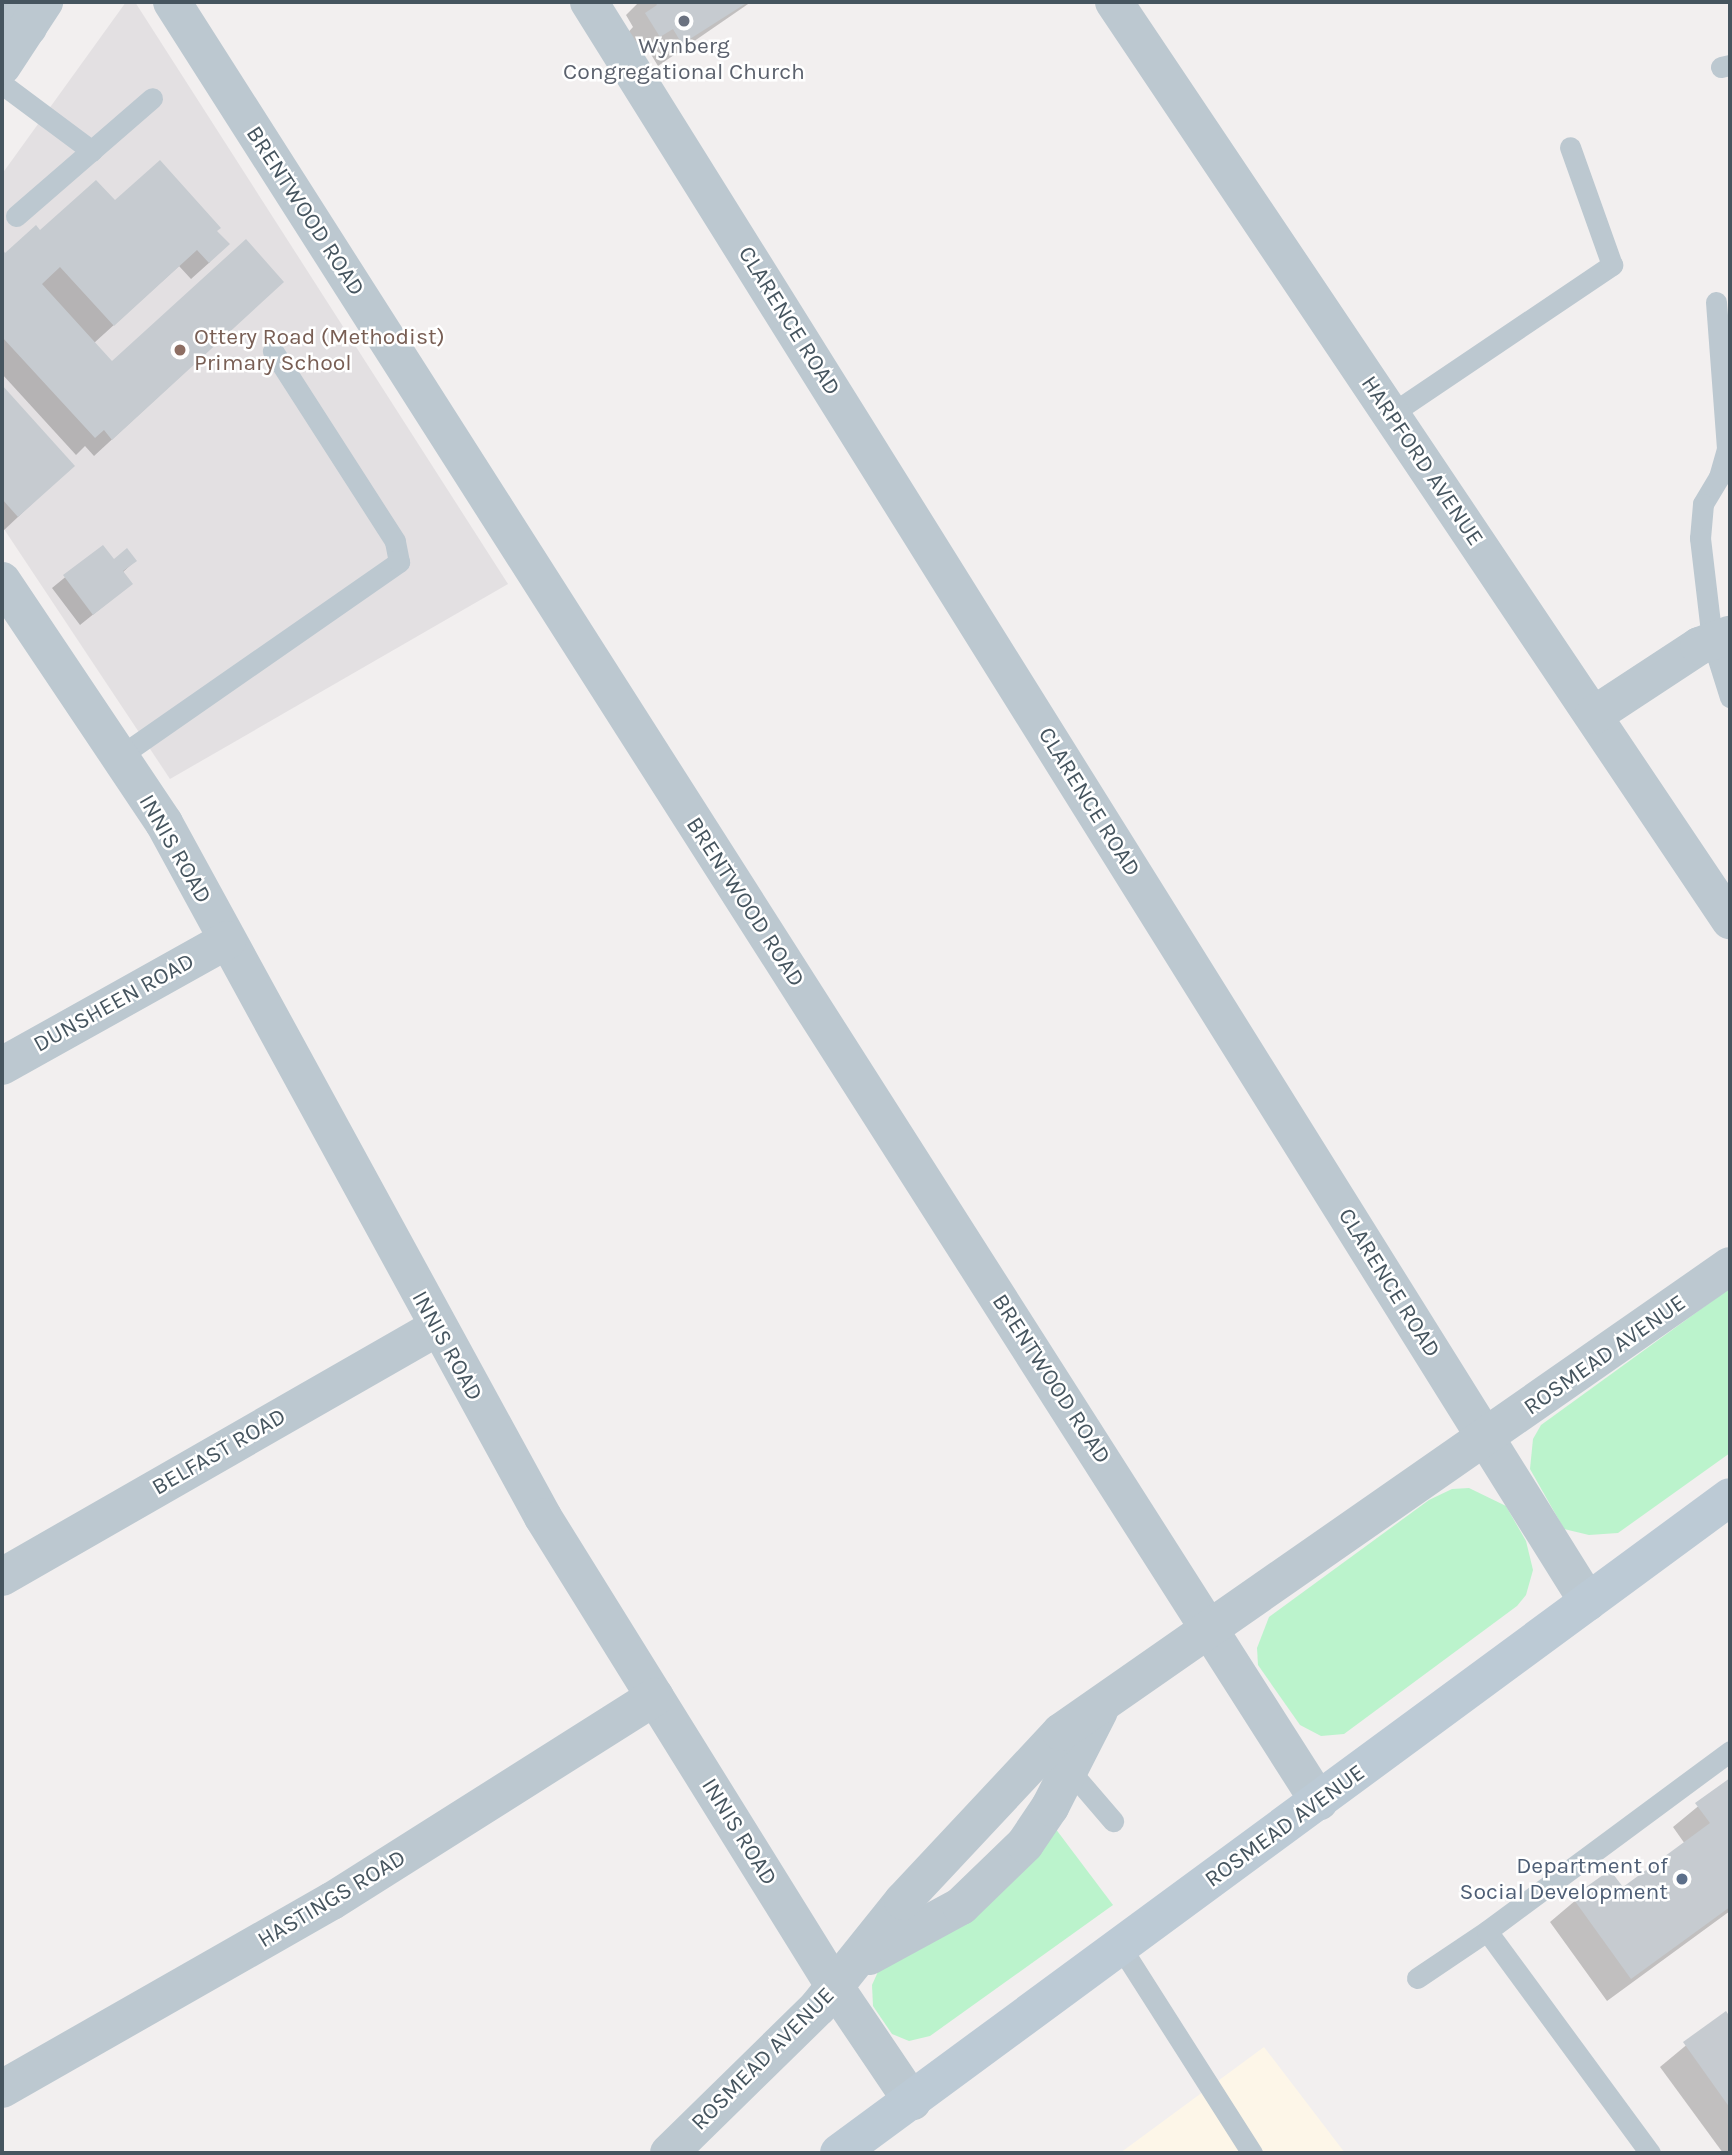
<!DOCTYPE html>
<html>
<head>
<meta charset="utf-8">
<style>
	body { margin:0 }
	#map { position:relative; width:1732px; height:2155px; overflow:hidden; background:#f2efef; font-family:Karla,sans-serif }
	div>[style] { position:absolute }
	.commercial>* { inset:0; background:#fdf6e8 }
	.education>* { inset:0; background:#e3e0e2 }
	.green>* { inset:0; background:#bbf3cc }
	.shadow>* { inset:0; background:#0003 }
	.building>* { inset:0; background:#c6cbd0 }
	.service>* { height:21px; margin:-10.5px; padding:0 10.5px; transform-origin:10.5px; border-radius:10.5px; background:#bcc8d0 }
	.minor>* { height:38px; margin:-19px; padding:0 19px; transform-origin:19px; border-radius:19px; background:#bcc8d0 }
	.tertiary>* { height:38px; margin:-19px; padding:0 19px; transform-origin:19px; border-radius:19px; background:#bcc8d0 }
	.secondary>* { height:38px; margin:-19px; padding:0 19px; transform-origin:19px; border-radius:19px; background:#bccad5 }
	.dots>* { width:19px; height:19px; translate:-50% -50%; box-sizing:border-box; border:4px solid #fff; border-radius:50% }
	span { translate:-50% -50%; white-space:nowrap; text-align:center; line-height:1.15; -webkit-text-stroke:5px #fff; paint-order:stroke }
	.worship-label { font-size:23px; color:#5b616d }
	.street-label { font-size:23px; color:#46555f }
	.education-label { font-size:23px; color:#785e54 }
	.left { translate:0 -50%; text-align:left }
	.service-label { font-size:23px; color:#4e5e75 }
	.right { translate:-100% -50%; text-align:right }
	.frame { position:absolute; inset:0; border:4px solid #46555f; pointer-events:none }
</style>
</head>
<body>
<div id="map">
	<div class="commercial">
		<i style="clip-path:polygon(1264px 2047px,1345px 2153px,1120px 2153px)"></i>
	</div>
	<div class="education">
		<i style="clip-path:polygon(126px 2px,135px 2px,508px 584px,170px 779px,2px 526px,2px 174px)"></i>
	</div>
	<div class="green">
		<i style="clip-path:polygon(1730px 1288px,1730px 1453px,1618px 1533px,1589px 1535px,1564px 1529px,1530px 1469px,1533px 1439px,1541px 1425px)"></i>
		<i style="clip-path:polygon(1469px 1488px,1506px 1506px,1526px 1541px,1533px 1570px,1526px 1595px,1517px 1606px,1344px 1734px,1321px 1736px,1300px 1725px,1258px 1665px,1257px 1648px,1269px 1617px,1429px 1500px,1452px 1489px)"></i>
		<i style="clip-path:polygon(1052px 1824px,1113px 1905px,930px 2036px,909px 2041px,892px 2034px,873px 2006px,872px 1985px,881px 1965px)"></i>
	</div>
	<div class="shadow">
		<i style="clip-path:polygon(639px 2px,751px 2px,658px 66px,649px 51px,636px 59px,623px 38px,633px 27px,626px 15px)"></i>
		<i style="clip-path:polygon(115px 202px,215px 231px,210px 262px,191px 279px,179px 266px,94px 343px,112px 363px,264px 299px,94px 456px,85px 446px,76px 455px,2px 374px,2px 251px,5px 255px,40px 233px)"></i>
		<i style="clip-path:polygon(2px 388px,72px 466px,2px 532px)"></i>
		<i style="clip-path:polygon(102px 547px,113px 561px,135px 561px,122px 573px,131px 584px,80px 625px,52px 588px)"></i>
		<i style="clip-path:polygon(1730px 1780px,1730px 1911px,1607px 2001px,1550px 1922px,1609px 1872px,1622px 1890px,1685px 1844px,1673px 1827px)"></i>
		<i style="clip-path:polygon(1725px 2013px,1730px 2020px,1730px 2153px,1723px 2153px,1660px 2067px)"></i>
	</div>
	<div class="building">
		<i style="clip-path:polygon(655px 2px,748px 2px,682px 44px,673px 29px,660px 37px,645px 13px,657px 5px)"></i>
		<i style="clip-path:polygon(160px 160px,221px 228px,217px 231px,230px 244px,209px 263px,197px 250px,114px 326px,60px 267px,42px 284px,112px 361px,246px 239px,284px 282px,112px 440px,104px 430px,95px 438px,2px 337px,2px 248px,5px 253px,36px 225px,40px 230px,96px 180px,115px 200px)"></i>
		<i style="clip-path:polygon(2px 385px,75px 466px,18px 517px,2px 499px)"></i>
		<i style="clip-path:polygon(103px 545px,114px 559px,127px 548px,137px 561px,123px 571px,133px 584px,93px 615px,63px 575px)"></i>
		<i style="clip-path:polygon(1730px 1778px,1730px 1907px,1631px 1979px,1572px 1897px,1610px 1870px,1623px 1887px,1710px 1823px,1695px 1803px)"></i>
		<i style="clip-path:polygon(1726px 2011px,1730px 2017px,1730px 2108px,1683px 2042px)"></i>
	</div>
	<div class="service">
		<i style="left:1721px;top:67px;width:9px;rotate:-13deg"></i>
		<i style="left:2px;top:84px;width:112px;rotate:36.7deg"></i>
		<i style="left:16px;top:216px;width:180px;rotate:-40.9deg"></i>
		<i style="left:1716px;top:302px;width:147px;rotate:85.7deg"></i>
		<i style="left:1727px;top:449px;width:29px;rotate:106deg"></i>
		<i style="left:1719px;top:477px;width:31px;rotate:121deg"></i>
		<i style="left:1703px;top:504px;width:34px;rotate:95deg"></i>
		<i style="left:1700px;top:538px;width:103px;rotate:83.3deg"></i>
		<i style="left:1712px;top:640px;width:60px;rotate:72.5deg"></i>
		<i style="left:1391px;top:414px;width:267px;rotate:-34deg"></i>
		<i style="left:1612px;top:265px;width:125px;rotate:-109.6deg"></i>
		<i style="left:120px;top:756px;width:340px;rotate:-34.8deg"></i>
		<i style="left:399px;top:562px;width:21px;rotate:-101deg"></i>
		<i style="left:395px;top:541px;width:226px;rotate:-122.7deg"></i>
		<i style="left:1065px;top:1765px;width:74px;rotate:49.4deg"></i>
		<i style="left:1120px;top:1946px;width:246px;rotate:57.5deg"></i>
		<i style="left:1417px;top:1978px;width:84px;rotate:-33.9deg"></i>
		<i style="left:1650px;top:2153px;width:275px;rotate:-126.3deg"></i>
		<i style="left:1487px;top:1931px;width:302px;rotate:-36.5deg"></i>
	</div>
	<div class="minor">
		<i style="left:172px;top:2px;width:2134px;rotate:57.49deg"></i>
		<i style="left:589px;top:2px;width:1886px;rotate:58.02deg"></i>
		<i style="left:1114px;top:2px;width:1106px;rotate:56.14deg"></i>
		<i style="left:2px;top:7px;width:33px;rotate:38deg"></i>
		<i style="left:2px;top:581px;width:291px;rotate:56.2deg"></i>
		<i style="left:164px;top:823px;width:791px;rotate:61.36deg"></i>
		<i style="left:543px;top:1517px;width:553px;rotate:58.15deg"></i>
		<i style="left:835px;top:1987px;width:138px;rotate:56deg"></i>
		<i style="left:1594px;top:715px;width:126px;rotate:-33.3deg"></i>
		<i style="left:1699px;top:646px;width:33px;rotate:-20deg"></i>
		<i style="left:2px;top:1066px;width:258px;rotate:-29.2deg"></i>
		<i style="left:2px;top:1577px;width:500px;rotate:-29.84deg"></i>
		<i style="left:869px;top:1956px;width:105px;rotate:-28.5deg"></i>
		<i style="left:961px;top:1906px;width:89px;rotate:-44.1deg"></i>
		<i style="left:1025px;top:1844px;width:45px;rotate:-56deg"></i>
		<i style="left:1050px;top:1807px;width:108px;rotate:-63deg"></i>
		<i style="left:2px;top:2089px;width:380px;rotate:-29.7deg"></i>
		<i style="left:332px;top:1901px;width:382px;rotate:-32.3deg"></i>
		<i style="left:669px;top:2153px;width:209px;rotate:-44.4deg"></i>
		<i style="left:818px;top:2007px;width:136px;rotate:-51.3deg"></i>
		<i style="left:903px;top:1901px;width:231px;rotate:-46.9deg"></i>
		<i style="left:1061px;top:1732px;width:815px;rotate:-34.86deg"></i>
	</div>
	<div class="tertiary">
		<i style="left:2px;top:66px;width:77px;rotate:-56.7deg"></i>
	</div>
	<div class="secondary">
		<i style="left:839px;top:2153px;width:1106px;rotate:-36.36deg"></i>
	</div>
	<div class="dots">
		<i style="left:684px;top:21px;background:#6b7280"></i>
		<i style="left:180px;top:350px;background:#8d6e63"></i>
		<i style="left:1682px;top:1879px;background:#5c6f8a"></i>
	</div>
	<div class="worship-label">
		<span style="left:684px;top:59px">Wynberg<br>Congregational Church</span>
	</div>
	<div class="street-label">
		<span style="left:305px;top:211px;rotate:57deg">BRENTWOOD ROAD</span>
		<span style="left:789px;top:321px;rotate:58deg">CLARENCE ROAD</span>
		<span style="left:1422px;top:461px;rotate:56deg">HARPFORD AVENUE</span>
		<span style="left:1089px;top:802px;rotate:58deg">CLARENCE ROAD</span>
		<span style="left:175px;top:849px;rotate:60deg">INNIS ROAD</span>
		<span style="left:745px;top:902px;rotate:57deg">BRENTWOOD ROAD</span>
		<span style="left:114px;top:1003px;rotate:-29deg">DUNSHEEN ROAD</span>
		<span style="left:1389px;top:1283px;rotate:58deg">CLARENCE ROAD</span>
		<span style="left:447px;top:1346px;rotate:61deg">INNIS ROAD</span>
		<span style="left:1605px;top:1355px;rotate:-35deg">ROSMEAD AVENUE</span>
		<span style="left:1051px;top:1379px;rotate:57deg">BRENTWOOD ROAD</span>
		<span style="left:219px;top:1452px;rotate:-30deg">BELFAST ROAD</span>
		<span style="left:1285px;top:1826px;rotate:-36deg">ROSMEAD AVENUE</span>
		<span style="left:739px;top:1832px;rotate:58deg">INNIS ROAD</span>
		<span style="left:332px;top:1899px;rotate:-31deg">HASTINGS ROAD</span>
		<span style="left:763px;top:2059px;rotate:-45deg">ROSMEAD AVENUE</span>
	</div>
	<div class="education-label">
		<span class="left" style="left:194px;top:350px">Ottery Road (Methodist)<br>Primary School</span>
	</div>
	<div class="service-label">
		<span class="right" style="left:1668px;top:1879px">Department of<br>Social Development</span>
	</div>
	<div class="frame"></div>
</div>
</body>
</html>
